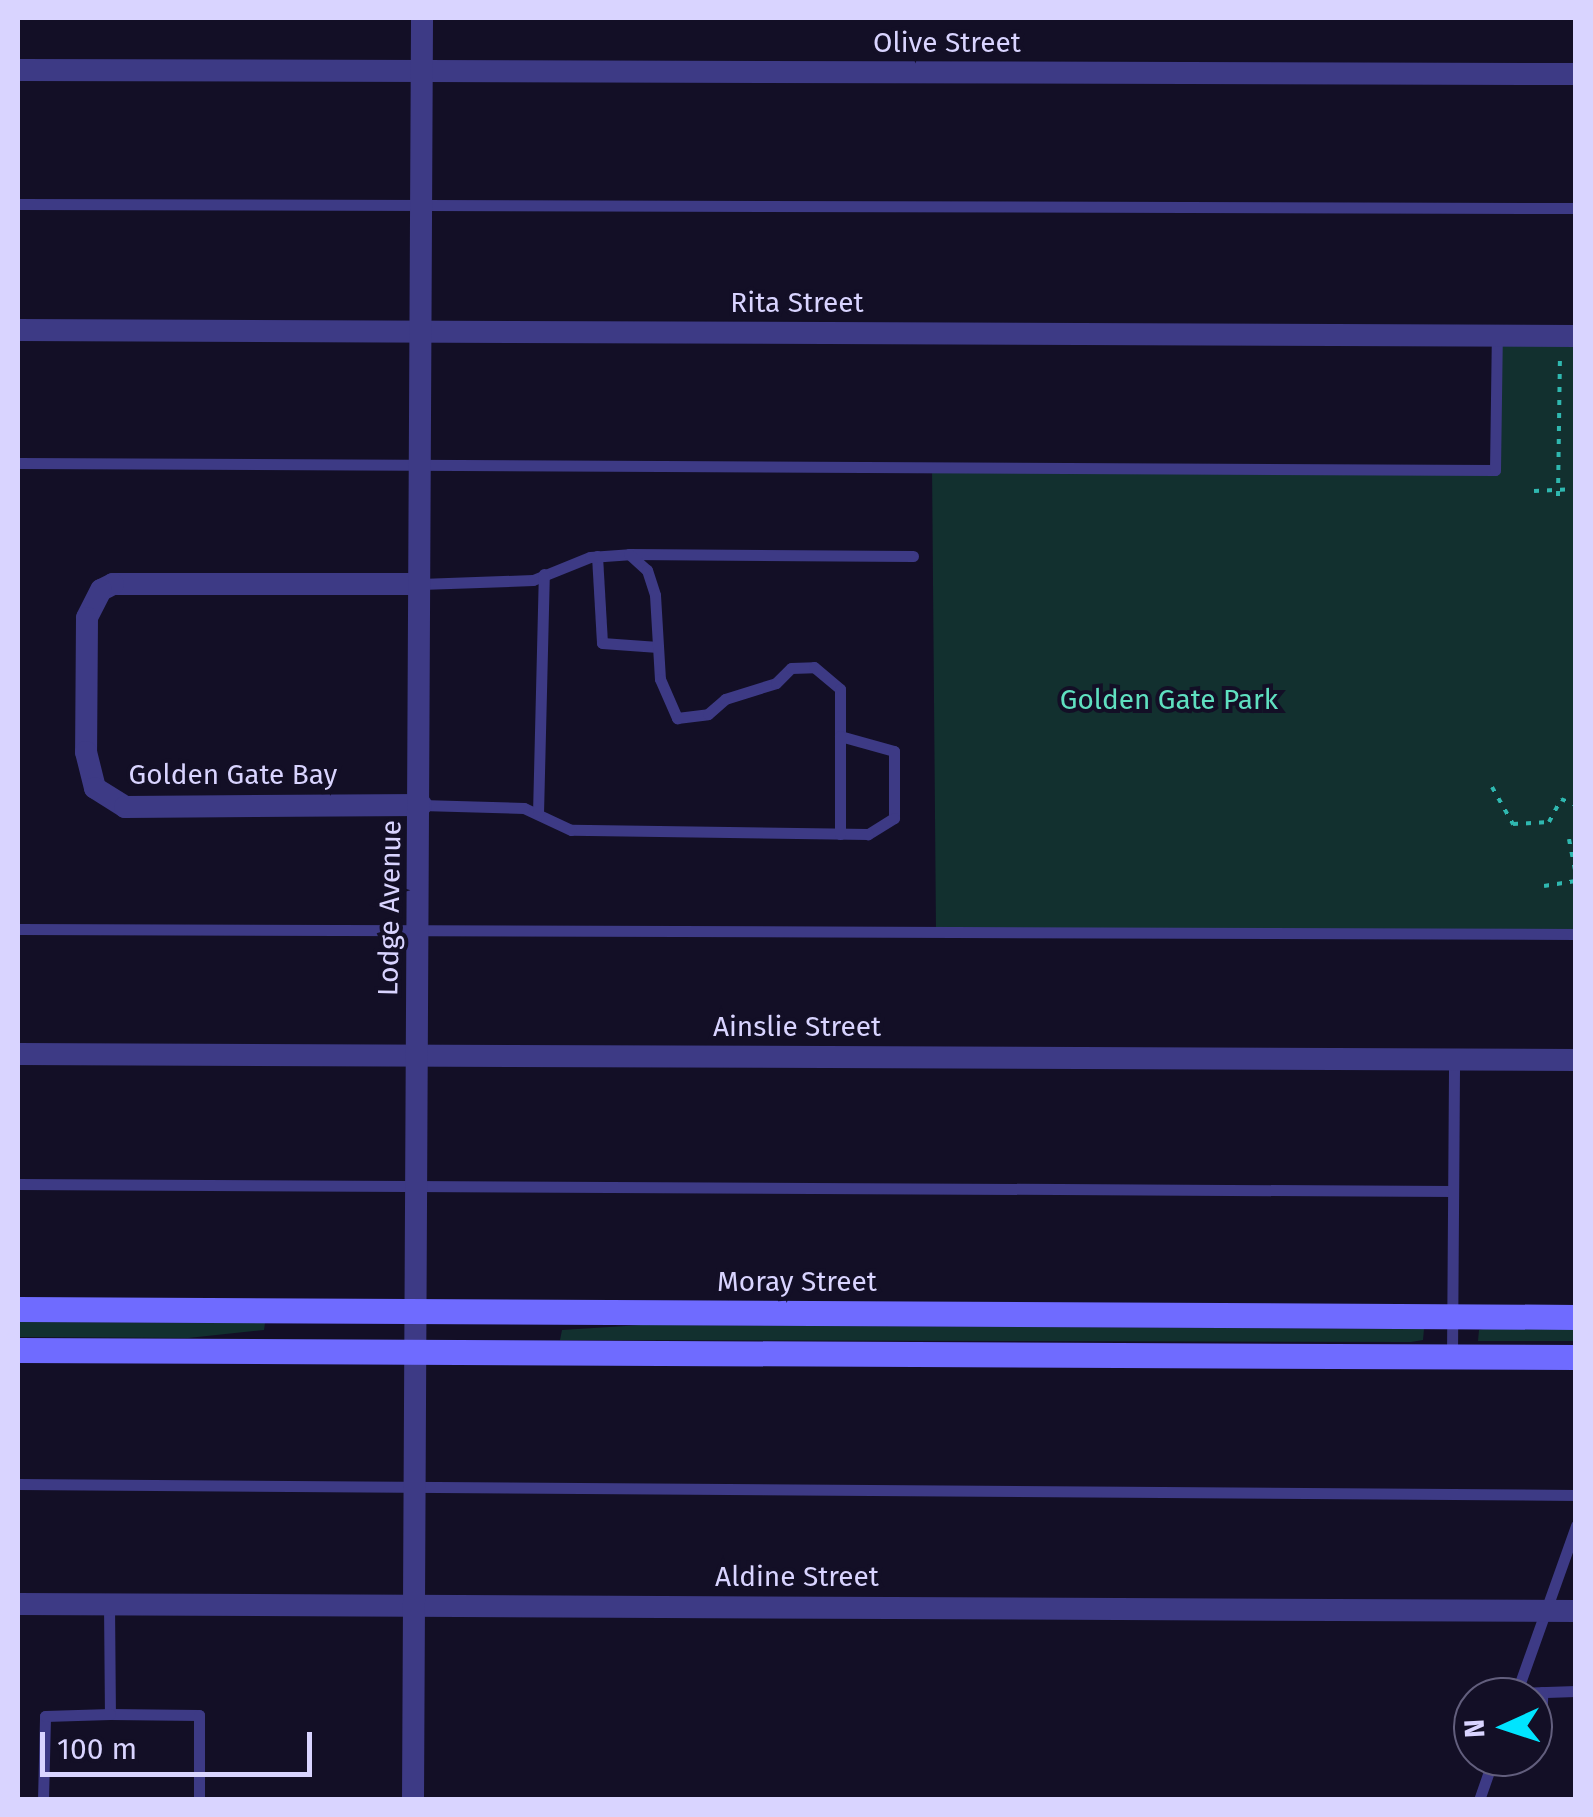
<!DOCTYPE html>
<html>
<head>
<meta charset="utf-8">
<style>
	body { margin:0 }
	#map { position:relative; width:1593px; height:1817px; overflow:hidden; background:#130f26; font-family:"Fira Sans",sans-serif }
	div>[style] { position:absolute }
	.green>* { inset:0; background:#12302f }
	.path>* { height:4px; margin-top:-2px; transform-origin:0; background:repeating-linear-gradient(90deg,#2fb8b0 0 5px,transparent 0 13px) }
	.service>* { height:11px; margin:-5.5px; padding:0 5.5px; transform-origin:5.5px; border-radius:5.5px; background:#3d3a85 }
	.minor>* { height:22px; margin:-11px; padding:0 11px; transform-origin:11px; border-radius:11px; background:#3d3a85 }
	.secondary>* { height:25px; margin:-12.5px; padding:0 12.5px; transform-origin:12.5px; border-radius:12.5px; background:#6f6bff }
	span { translate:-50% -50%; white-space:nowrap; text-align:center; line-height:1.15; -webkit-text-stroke:8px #130f26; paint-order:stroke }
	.street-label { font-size:28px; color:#d9d4ff }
	.park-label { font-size:28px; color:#5fe0c0 }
	.frame { position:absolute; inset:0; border:20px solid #d9d4ff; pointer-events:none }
	.north { position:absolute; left:1453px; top:1677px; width:100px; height:100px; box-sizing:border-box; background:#130f26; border:2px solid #625e7d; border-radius:50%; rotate:267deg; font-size:28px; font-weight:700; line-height:40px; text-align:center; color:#d9d4ff }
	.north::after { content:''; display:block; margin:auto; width:35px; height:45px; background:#00e5ff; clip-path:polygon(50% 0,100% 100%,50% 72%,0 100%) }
	.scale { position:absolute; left:40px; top:1732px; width:272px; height:45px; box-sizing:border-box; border:5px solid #d9d4ff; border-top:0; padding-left:12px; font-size:30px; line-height:35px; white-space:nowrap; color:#d9d4ff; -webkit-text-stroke:8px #130f26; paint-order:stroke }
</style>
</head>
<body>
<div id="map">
	<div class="green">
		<i style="clip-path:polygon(1497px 335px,1575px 336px,1575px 934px,936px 932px,932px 466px,1495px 470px)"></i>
		<i style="clip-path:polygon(18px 1322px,265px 1323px,264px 1330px,188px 1338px,18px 1337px)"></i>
		<i style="clip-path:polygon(641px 1325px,1413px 1329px,1424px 1329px,1423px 1340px,1411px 1342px,560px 1340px,562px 1330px)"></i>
		<i style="clip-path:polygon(1488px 1328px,1575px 1329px,1575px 1341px,1478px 1341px,1479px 1330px)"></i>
	</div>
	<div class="path">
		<i style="left:1534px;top:491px;width:42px;rotate:-2.7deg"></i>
		<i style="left:1558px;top:496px;width:139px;rotate:-89.2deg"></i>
		<i style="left:1492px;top:787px;width:43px;rotate:60.4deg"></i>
		<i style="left:1513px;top:824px;width:36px;rotate:-3deg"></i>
		<i style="left:1549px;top:822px;width:26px;rotate:-62deg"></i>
		<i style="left:1561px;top:799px;width:16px;rotate:22deg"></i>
		<i style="left:1569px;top:839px;width:36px;rotate:79deg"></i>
		<i style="left:1544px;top:886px;width:32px;rotate:-9deg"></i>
	</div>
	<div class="service">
		<i style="left:18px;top:204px;width:1558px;rotate:0.15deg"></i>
		<i style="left:18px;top:463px;width:1477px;rotate:0.27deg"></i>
		<i style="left:1495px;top:470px;width:135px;rotate:-89.2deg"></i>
		<i style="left:629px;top:554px;width:284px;rotate:0.4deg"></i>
		<i style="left:597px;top:556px;width:87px;rotate:86.7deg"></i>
		<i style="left:602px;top:643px;width:56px;rotate:4.1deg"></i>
		<i style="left:420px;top:584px;width:113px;rotate:-2deg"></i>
		<i style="left:533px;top:580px;width:61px;rotate:-22deg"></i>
		<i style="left:590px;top:557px;width:39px;rotate:-4deg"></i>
		<i style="left:629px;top:554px;width:24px;rotate:42deg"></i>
		<i style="left:647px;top:570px;width:26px;rotate:72deg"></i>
		<i style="left:655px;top:595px;width:84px;rotate:86.6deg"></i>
		<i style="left:660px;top:679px;width:43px;rotate:66.4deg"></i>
		<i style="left:677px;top:718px;width:31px;rotate:-7deg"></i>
		<i style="left:708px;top:714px;width:23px;rotate:-41deg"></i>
		<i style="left:725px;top:699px;width:53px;rotate:-17.4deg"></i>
		<i style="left:776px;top:683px;width:21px;rotate:-45deg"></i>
		<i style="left:791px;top:668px;width:23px;rotate:-2deg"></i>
		<i style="left:814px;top:667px;width:34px;rotate:40deg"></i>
		<i style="left:840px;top:689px;width:47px;rotate:90deg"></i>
		<i style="left:840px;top:736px;width:56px;rotate:15.5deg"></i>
		<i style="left:894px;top:751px;width:67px;rotate:90deg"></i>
		<i style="left:894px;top:818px;width:31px;rotate:148deg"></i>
		<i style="left:868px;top:834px;width:297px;rotate:-179.2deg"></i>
		<i style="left:571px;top:830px;width:52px;rotate:-154.9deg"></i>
		<i style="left:524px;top:808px;width:103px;rotate:-178.3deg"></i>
		<i style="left:840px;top:736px;width:98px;rotate:90deg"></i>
		<i style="left:538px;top:814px;width:240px;rotate:-88.6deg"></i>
		<i style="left:18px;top:929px;width:1558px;rotate:0.18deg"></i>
		<i style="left:18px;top:1184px;width:1435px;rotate:0.28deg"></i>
		<i style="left:1452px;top:1357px;width:297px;rotate:-89.6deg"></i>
		<i style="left:18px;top:1484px;width:1558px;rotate:0.4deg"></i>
		<i style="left:109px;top:1604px;width:110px;rotate:89.5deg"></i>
		<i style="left:110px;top:1714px;width:89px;rotate:0.6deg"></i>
		<i style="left:199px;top:1715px;width:85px;rotate:90deg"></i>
		<i style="left:1517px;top:1693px;width:59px;rotate:-1.9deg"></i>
		<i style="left:1515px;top:1697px;width:182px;rotate:-70.4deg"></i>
		<i style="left:1533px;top:1730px;width:8px"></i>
		<i style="left:1541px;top:1730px;width:38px;rotate:-88deg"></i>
		<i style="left:43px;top:1800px;width:84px;rotate:-88.6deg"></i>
		<i style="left:45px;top:1716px;width:65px;rotate:-1.8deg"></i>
		<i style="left:1479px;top:1800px;width:46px;rotate:-70.8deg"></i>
	</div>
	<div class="minor">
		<i style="left:18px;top:70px;width:1558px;rotate:0.15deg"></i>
		<i style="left:18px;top:330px;width:1558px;rotate:0.22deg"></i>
		<i style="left:420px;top:584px;width:307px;rotate:180deg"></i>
		<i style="left:113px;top:584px;width:13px;rotate:153deg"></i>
		<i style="left:101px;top:590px;width:31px;rotate:117deg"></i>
		<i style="left:87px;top:618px;width:134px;rotate:90.4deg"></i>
		<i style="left:86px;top:752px;width:37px;rotate:76deg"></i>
		<i style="left:95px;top:788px;width:36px;rotate:32deg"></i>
		<i style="left:125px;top:807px;width:296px;rotate:-0.4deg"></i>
		<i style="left:18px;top:1054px;width:1558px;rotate:0.22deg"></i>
		<i style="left:18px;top:1604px;width:1558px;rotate:0.26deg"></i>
		<i style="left:413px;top:1800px;width:1782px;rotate:-89.71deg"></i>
	</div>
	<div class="secondary">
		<i style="left:18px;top:1309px;width:1558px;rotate:0.29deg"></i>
		<i style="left:18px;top:1350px;width:1558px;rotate:0.26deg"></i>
	</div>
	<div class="street-label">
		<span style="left:947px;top:43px">Olive Street</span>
		<span style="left:797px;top:303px">Rita Street</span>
		<span style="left:233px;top:775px">Golden Gate Bay</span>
		<span style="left:390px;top:908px;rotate:-89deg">Lodge Avenue</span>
		<span style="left:797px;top:1027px">Ainslie Street</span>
		<span style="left:797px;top:1282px">Moray Street</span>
		<span style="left:797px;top:1577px">Aldine Street</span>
	</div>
	<div class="park-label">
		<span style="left:1169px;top:700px">Golden Gate Park</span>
	</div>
	<div class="frame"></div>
	<div class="north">N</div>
	<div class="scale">100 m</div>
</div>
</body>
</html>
